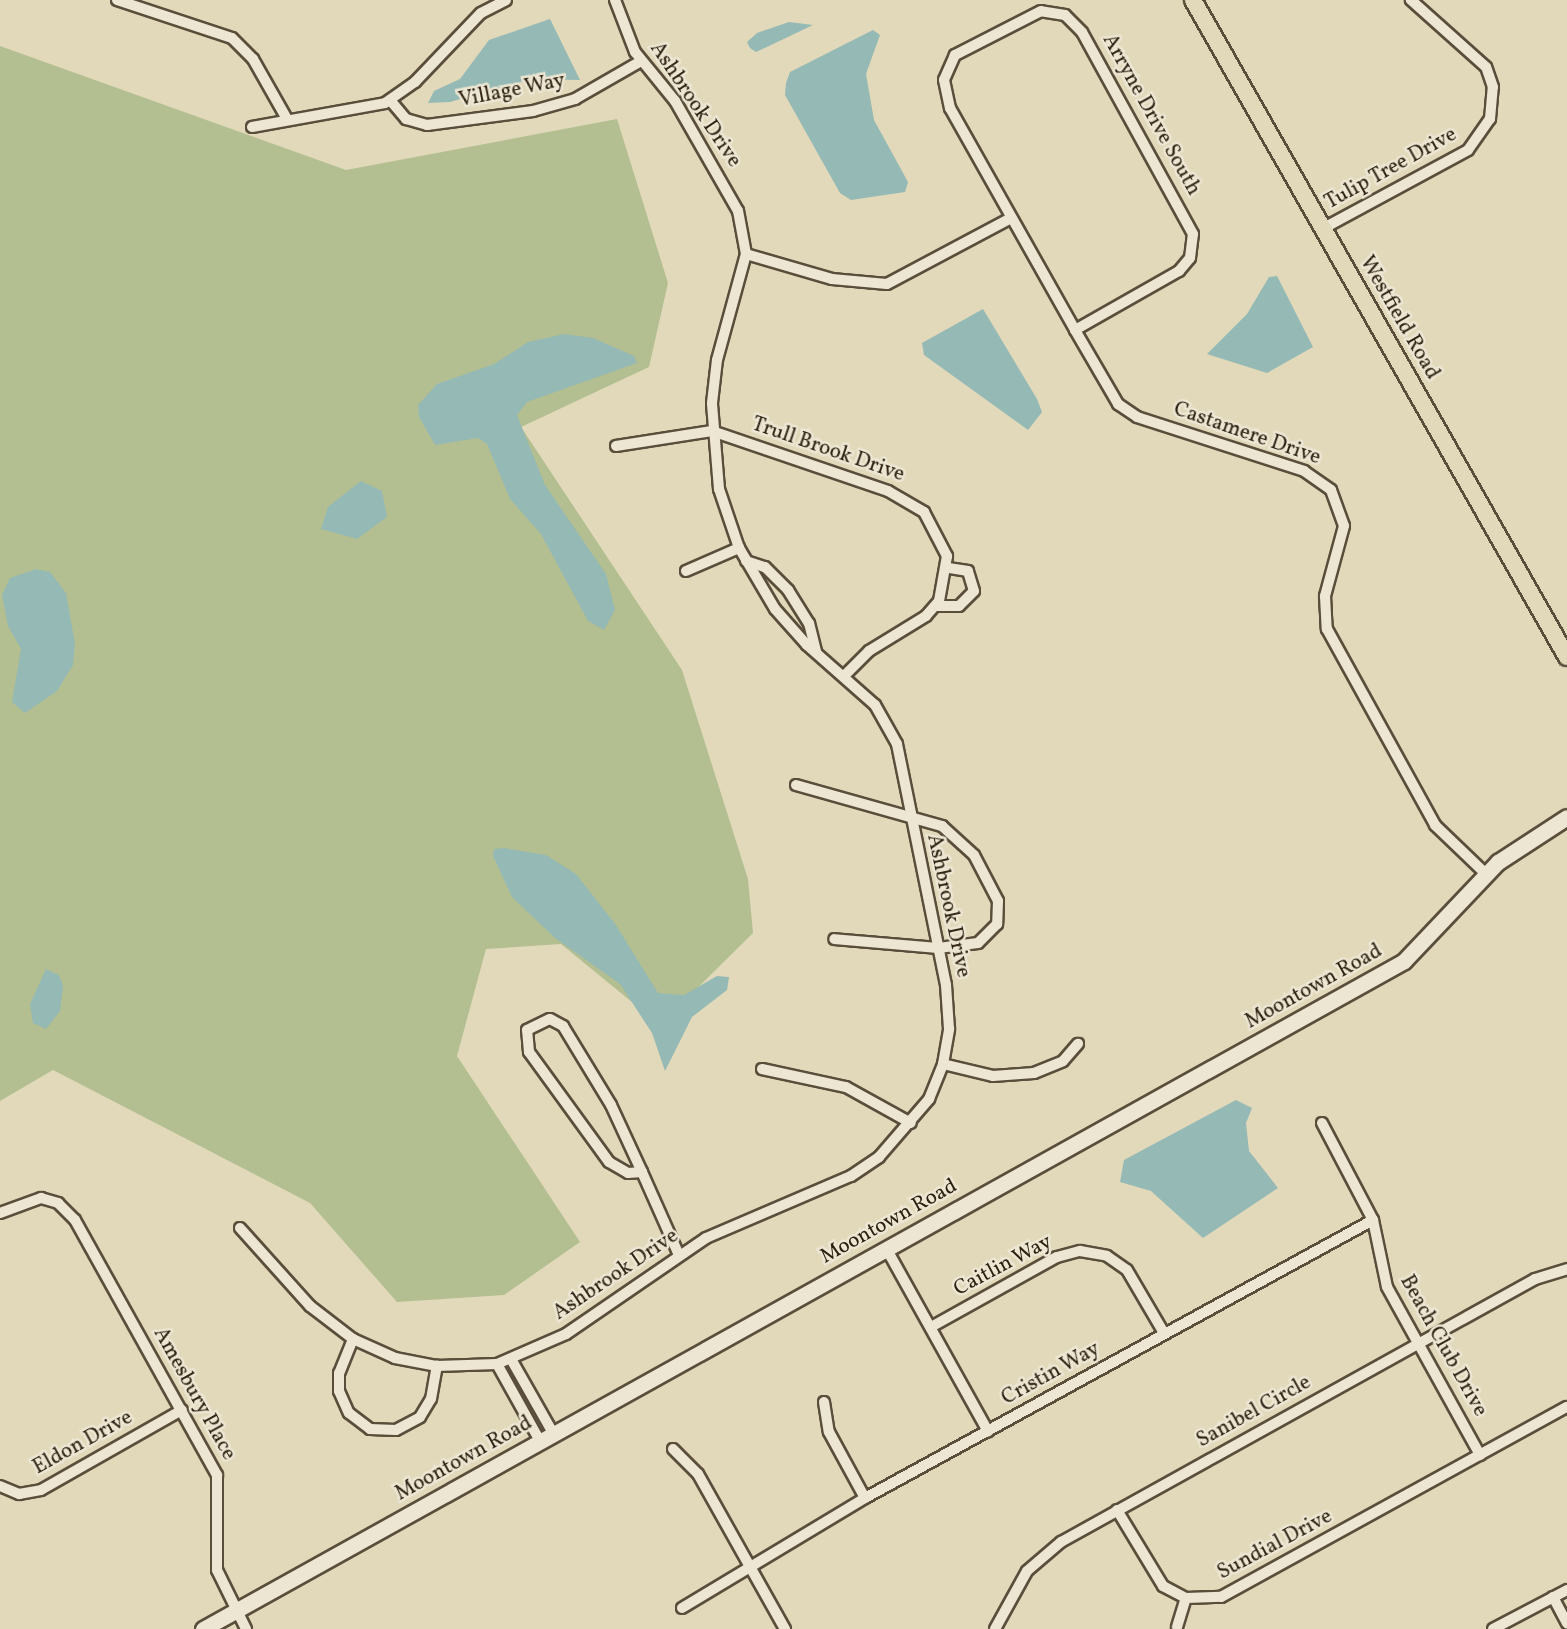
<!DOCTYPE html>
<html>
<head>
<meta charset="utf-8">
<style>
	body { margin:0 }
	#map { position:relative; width:1567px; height:1629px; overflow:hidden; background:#e2d9bb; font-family:Vollkorn,serif }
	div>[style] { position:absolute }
	.green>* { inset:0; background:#b3bf91 }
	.water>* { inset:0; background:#95b9b4 }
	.roads { filter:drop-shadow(2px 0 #5a4e3b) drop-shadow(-2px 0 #5a4e3b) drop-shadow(0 2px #5a4e3b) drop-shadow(0 -2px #5a4e3b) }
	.street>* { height:10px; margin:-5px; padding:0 5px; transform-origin:5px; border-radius:5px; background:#ece6d3 }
	.secondary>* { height:15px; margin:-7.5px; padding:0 7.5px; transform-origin:7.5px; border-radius:7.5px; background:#ece6d3 }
	.primary>* { height:16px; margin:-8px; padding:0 8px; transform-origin:8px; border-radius:8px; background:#e2d9bb }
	span { translate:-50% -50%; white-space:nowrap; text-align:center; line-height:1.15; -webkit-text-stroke:5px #ece6d3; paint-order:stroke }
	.street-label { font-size:21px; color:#2d2010 }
</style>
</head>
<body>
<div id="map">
	<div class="green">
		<i style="clip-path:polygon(0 46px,346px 170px,617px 119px,668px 283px,649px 367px,521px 427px,682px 670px,748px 879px,753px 933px,660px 1025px,561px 944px,486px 949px,457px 1056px,580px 1242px,504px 1295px,397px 1302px,310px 1203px,53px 1070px,0 1101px)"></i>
	</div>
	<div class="water">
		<i style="clip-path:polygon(550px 19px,580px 80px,531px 79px,450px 102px,428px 103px,434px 91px,460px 79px,489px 40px)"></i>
		<i style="clip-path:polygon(789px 22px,813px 25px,756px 52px,750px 48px,747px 42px,757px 33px)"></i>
		<i style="clip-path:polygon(873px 30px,880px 35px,866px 74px,874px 120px,908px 182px,905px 192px,851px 200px,840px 193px,785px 95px,786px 83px,790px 72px)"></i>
		<i style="clip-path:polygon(1277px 276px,1313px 347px,1267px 373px,1207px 354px,1247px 314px,1269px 277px)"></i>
		<i style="clip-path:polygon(983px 309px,1037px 399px,1042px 412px,1028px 430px,924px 355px,922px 343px)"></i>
		<i style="clip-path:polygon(564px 334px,593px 338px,634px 356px,637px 363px,527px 402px,517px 415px,545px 485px,606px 574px,615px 610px,604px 630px,588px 621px,541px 534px,510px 499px,487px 444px,478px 438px,435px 445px,419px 417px,418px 405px,437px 384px,494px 364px,528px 342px)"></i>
		<i style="clip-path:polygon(361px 481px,382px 491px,387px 517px,357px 539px,321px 529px,328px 507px)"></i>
		<i style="clip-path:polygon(36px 569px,50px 572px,66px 593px,75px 644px,73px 665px,57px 691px,25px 713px,12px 702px,21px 649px,8px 626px,2px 595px,10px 578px)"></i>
		<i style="clip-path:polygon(504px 848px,546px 855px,576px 874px,616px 925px,658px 993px,684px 995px,717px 976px,729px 977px,727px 990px,692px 1017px,665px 1071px,652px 1033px,620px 984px,555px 938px,512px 897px,493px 856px,494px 849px)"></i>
		<i style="clip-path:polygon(46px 969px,59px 975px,63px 986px,60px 1011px,46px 1029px,33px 1023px,30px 1004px)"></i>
		<i style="clip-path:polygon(1236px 1100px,1252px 1108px,1246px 1123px,1249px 1151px,1278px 1188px,1203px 1238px,1151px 1191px,1120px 1182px,1124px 1160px)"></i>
	</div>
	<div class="roads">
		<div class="street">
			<i style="left:117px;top:0;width:121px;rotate:18.3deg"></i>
			<i style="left:232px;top:38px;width:30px;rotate:45deg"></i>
			<i style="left:253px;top:59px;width:69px;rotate:60.5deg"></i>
			<i style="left:390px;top:100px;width:25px;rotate:50deg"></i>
			<i style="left:406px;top:119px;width:22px;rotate:16deg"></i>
			<i style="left:427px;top:125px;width:107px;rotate:-7.5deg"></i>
			<i style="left:533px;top:111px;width:44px;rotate:-15.9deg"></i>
			<i style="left:575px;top:99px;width:76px;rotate:-29.9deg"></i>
			<i style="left:252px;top:127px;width:135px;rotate:-10.2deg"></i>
			<i style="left:385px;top:103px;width:37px;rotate:-35deg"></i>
			<i style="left:415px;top:82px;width:95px;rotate:-46.3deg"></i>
			<i style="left:481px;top:13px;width:28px;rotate:-27deg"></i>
			<i style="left:1322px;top:229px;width:166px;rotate:-28.4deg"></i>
			<i style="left:1468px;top:150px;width:38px;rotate:-55deg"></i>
			<i style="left:1490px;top:119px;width:32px;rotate:-85deg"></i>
			<i style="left:1493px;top:87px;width:21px;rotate:-109deg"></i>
			<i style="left:1486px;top:67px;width:101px;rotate:-138.2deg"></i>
			<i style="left:746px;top:254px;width:90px;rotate:16.2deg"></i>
			<i style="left:832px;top:279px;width:55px;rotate:5.2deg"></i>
			<i style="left:887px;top:284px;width:140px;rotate:-28deg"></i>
			<i style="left:1075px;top:330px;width:120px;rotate:-29.6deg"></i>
			<i style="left:1179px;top:271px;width:17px;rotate:-50deg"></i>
			<i style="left:1190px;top:258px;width:24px;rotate:-83deg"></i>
			<i style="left:1193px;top:234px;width:230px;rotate:-118.8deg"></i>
			<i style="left:1082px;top:32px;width:24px;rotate:-135deg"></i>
			<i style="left:1065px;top:15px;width:24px;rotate:-171deg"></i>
			<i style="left:1041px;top:11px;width:97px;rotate:152.9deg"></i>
			<i style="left:955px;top:55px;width:27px;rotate:114deg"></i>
			<i style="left:944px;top:80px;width:29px;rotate:78deg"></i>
			<i style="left:950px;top:108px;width:255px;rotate:60.6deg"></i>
			<i style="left:1075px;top:330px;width:86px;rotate:59.8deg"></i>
			<i style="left:1118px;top:404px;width:23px;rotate:34deg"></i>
			<i style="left:1137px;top:417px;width:176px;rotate:17.9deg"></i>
			<i style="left:1304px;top:471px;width:33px;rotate:35deg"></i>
			<i style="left:1331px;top:490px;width:38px;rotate:70deg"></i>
			<i style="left:1344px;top:526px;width:73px;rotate:105.2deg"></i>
			<i style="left:1325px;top:596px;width:33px;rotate:87deg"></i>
			<i style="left:1327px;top:629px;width:224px;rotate:61.1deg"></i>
			<i style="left:1435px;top:825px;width:71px;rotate:43.9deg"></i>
			<i style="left:616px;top:446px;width:97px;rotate:-8.9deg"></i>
			<i style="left:712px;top:431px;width:186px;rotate:18.8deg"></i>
			<i style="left:888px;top:491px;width:42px;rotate:30.3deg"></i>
			<i style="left:924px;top:512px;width:50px;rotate:62.4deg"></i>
			<i style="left:947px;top:556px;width:46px;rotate:100.1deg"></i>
			<i style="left:939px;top:601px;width:20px;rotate:131deg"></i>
			<i style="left:926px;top:616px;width:67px;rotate:148.4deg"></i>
			<i style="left:869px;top:651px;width:35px;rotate:135deg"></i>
			<i style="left:746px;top:561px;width:20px;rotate:18deg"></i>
			<i style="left:765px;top:567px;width:33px;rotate:45deg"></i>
			<i style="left:788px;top:590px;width:39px;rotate:58deg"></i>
			<i style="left:809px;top:623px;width:30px;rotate:76deg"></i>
			<i style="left:686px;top:571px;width:58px;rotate:-23.5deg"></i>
			<i style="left:936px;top:606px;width:23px"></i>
			<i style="left:959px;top:606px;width:21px;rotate:-45deg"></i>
			<i style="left:974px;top:591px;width:21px;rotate:-107deg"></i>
			<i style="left:968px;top:571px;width:20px;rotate:-171deg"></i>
			<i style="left:796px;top:785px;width:152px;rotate:15.7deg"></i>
			<i style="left:942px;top:826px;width:43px;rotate:42.2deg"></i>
			<i style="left:974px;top:855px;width:52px;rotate:62.4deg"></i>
			<i style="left:998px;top:901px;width:23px;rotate:92deg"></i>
			<i style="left:997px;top:924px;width:27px;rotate:135deg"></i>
			<i style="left:978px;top:943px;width:40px;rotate:172.9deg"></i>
			<i style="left:938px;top:948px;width:104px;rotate:-175.1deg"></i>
			<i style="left:550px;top:1019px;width:15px;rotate:28deg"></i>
			<i style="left:563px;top:1026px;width:92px;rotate:58.7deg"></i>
			<i style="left:611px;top:1105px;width:74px;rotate:65.2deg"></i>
			<i style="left:642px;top:1172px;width:14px;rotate:176deg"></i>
			<i style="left:628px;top:1173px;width:22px;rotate:-150deg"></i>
			<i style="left:609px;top:1162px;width:136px;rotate:-126deg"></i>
			<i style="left:529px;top:1052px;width:22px;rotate:-95deg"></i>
			<i style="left:527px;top:1030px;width:25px;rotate:-26deg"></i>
			<i style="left:943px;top:1064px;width:51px;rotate:13.5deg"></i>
			<i style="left:993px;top:1076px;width:41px;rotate:-4.2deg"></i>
			<i style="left:1034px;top:1073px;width:31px;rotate:-22deg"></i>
			<i style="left:1063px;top:1061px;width:23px;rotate:-49deg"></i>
			<i style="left:762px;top:1069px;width:86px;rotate:12.1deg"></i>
			<i style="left:846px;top:1087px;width:74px;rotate:29deg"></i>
			<i style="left:1322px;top:1123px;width:110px;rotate:62.3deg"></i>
			<i style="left:1373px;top:1220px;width:68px;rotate:78.2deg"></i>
			<i style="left:1387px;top:1287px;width:192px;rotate:61deg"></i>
			<i style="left:642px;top:1172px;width:91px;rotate:66deg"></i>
			<i style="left:0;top:1213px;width:44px;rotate:-20.1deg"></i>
			<i style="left:41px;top:1198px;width:18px;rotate:16deg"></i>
			<i style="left:58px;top:1203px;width:24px;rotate:45deg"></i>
			<i style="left:75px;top:1220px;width:292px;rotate:60.9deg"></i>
			<i style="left:217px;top:1475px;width:95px;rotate:90deg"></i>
			<i style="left:217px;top:1570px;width:66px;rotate:63.8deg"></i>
			<i style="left:240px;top:1228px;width:105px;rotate:48.1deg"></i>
			<i style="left:310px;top:1306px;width:54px;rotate:37.5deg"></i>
			<i style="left:353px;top:1339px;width:46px;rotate:24.3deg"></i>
			<i style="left:395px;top:1358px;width:43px;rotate:10.8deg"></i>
			<i style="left:437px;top:1366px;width:60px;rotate:-1.9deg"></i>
			<i style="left:497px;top:1364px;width:75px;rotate:-23.5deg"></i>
			<i style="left:566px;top:1334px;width:170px;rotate:-34.4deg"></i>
			<i style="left:706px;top:1238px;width:158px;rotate:-23.2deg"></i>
			<i style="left:851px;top:1176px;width:34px;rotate:-34deg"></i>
			<i style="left:879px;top:1157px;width:77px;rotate:-49.2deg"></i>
			<i style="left:929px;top:1099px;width:38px;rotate:-68deg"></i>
			<i style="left:943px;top:1064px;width:36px;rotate:-80deg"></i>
			<i style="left:949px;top:1029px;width:44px;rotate:-93.9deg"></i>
			<i style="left:946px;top:985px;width:246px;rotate:-101.5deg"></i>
			<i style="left:897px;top:744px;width:45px;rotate:-119.4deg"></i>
			<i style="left:875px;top:705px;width:91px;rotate:-138.6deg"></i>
			<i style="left:807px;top:645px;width:48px;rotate:-131.6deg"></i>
			<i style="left:775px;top:609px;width:71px;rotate:-120.5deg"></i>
			<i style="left:739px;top:548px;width:62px;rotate:-108.7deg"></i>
			<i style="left:719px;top:489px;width:86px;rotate:-94.7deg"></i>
			<i style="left:712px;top:403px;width:43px;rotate:-83.4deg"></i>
			<i style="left:717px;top:360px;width:110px;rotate:-74.7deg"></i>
			<i style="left:746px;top:254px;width:44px;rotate:-100.5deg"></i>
			<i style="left:738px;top:211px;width:127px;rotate:-119.8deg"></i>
			<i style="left:675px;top:101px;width:63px;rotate:-129.2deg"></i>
			<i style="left:635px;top:52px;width:56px;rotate:-111deg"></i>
			<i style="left:886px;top:1248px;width:210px;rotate:60.9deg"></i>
			<i style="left:931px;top:1327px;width:144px;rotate:-29.1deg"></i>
			<i style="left:1057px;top:1257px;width:24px;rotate:-15deg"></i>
			<i style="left:1080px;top:1251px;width:27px;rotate:10deg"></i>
			<i style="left:1107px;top:1256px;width:24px;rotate:35deg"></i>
			<i style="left:1127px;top:1270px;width:73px;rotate:59.6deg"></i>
			<i style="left:353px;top:1339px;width:37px;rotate:112deg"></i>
			<i style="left:339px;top:1373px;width:18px;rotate:90deg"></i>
			<i style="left:339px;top:1391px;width:24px;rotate:66deg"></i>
			<i style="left:349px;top:1413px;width:26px;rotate:37deg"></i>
			<i style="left:370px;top:1429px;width:26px;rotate:2deg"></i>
			<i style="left:396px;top:1430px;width:27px;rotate:-28deg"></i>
			<i style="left:420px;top:1417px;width:21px;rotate:-59deg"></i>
			<i style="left:431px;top:1399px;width:34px;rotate:-80deg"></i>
			<i style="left:511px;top:1359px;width:85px;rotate:60.4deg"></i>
			<i style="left:497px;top:1364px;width:88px;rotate:60.8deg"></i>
			<i style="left:824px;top:1402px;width:30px;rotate:81deg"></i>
			<i style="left:829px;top:1432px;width:75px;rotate:61.4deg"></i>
			<i style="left:673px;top:1449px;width:35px;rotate:45deg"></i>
			<i style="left:698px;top:1474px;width:178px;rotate:60.7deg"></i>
			<i style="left:0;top:1486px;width:21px;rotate:23deg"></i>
			<i style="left:19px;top:1494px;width:22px;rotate:-10deg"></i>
			<i style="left:41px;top:1490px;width:162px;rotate:-29.6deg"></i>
			<i style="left:1117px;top:1510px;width:89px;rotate:58.8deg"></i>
			<i style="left:1163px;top:1586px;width:26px;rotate:28deg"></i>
			<i style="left:1186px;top:1598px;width:35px;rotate:-2deg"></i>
			<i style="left:1221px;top:1597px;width:395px;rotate:-28.8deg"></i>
			<i style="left:1553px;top:1597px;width:30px;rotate:62deg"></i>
			<i style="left:682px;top:1608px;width:214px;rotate:-31deg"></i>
			<i style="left:865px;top:1498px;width:579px;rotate:-28.69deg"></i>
			<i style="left:1177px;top:1627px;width:30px;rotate:-73deg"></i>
			<i style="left:995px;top:1629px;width:66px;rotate:-61.1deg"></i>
			<i style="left:1027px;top:1571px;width:45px;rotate:-40.5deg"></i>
			<i style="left:1061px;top:1542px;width:542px;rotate:-29.02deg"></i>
			<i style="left:1535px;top:1279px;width:34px;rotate:-17deg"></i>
			<i style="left:1493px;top:1629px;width:84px;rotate:-27.8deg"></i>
		</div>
		<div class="secondary">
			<i style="left:203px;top:1629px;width:1374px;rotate:-29.08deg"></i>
			<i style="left:1404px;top:961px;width:137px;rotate:-46.5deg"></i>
			<i style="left:1498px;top:862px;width:82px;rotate:-33.1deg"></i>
		</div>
		<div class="primary">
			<i style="left:1193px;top:0;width:756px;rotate:60.35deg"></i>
		</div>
	</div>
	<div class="street-label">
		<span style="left:512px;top:91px;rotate:-11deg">Village Way</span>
		<span style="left:695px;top:105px;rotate:56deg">Ashbrook Drive</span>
		<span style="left:1151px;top:115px;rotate:61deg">Arryne Drive South</span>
		<span style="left:1391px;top:169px;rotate:-29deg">Tulip Tree Drive</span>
		<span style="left:1399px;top:318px;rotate:60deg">Westfield Road</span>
		<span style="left:1247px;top:434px;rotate:19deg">Castamere Drive</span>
		<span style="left:828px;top:450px;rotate:19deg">Trull Brook Drive</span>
		<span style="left:948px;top:906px;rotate:78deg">Ashbrook Drive</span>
		<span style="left:1314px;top:987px;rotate:-29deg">Moontown Road</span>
		<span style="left:889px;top:1222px;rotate:-29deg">Moontown Road</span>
		<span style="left:1003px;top:1266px;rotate:-28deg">Caitlin Way</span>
		<span style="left:616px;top:1275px;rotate:-34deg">Ashbrook Drive</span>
		<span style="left:1443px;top:1346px;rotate:61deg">Beach Club Drive</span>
		<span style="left:1051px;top:1374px;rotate:-29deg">Cristin Way</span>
		<span style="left:194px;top:1394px;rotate:61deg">Amesbury Place</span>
		<span style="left:1254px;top:1412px;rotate:-29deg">Sanibel Circle</span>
		<span style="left:83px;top:1443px;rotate:-29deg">Eldon Drive</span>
		<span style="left:464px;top:1459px;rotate:-29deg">Moontown Road</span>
		<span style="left:1275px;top:1545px;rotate:-28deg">Sundial Drive</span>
	</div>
</div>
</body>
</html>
